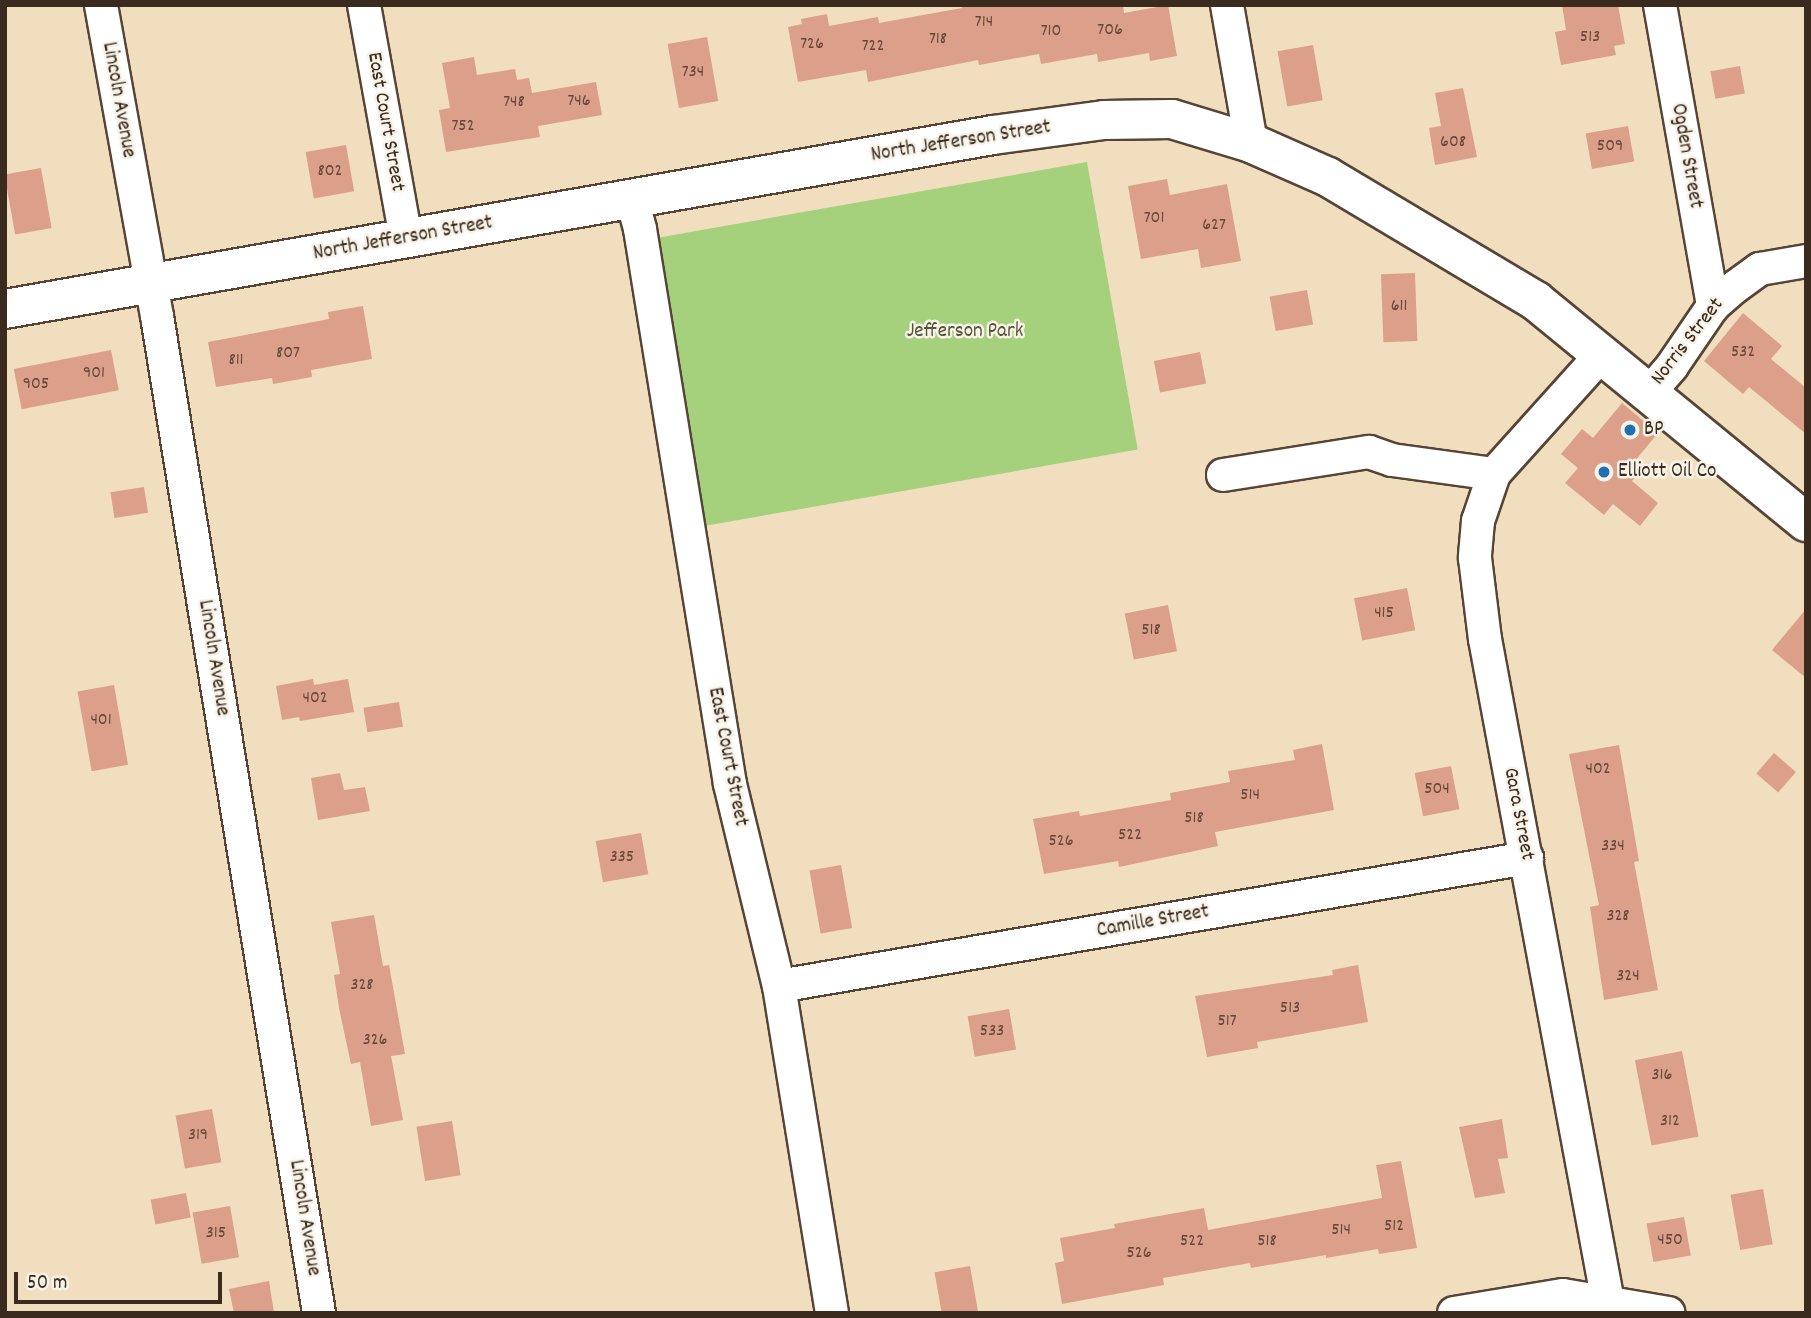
<!DOCTYPE html>
<html>
<head>
<meta charset="utf-8">
<style>
	body { margin:0 }
	#map { position:relative; width:1811px; height:1318px; overflow:hidden; background:#f0debf; font-family:Dekko,sans-serif }
	div>[style] { position:absolute }
	.green>* { inset:0; background:#a5d17d; transform-origin:0 0 }
	.building>* { inset:0; background:#dc9f8a; transform-origin:0 0 }
	.roads { filter:drop-shadow(2px 0 #564536) drop-shadow(-2px 0 #564536) drop-shadow(0 2px #564536) drop-shadow(0 -2px #564536) }
	.minor>* { height:32px; margin:-16px; padding:0 16px; transform-origin:16px; border-radius:16px; background:#fff }
	.major>* { height:38px; margin:-19px; padding:0 19px; transform-origin:19px; border-radius:19px; background:#fff }
	.dots>* { width:19px; height:19px; translate:-50% -50%; box-sizing:border-box; border:4px solid #f7f3e8; border-radius:50% }
	span { translate:-50% -50%; white-space:nowrap; text-align:center; line-height:1.15; -webkit-text-stroke:5px #f7f3e8; paint-order:stroke }
	.number-label { font-size:18px; color:#634739 }
	.number-label span { -webkit-text-stroke-width:0 }
	.street-label { font-size:21px; color:#3b2a1e }
	.park-label { font-size:21px; color:#565436 }
	.poi-label { font-size:21px; color:#3b2a1e }
	.left { translate:0 -50%; text-align:left }
	.frame { position:absolute; inset:0; border:7px solid #3b2a1e; pointer-events:none }
	.scale { position:absolute; left:14px; top:1272px; width:208px; height:32px; box-sizing:border-box; border:4px solid #3b2a1e; border-top:0; padding-left:9px; font-size:21px; line-height:24px; white-space:nowrap; color:#3b2a1e; -webkit-text-stroke:5px #f7f3e8; paint-order:stroke }
</style>
</head>
<body>
<div id="map">
	<div class="green">
		<i style="left:1087px;top:162px;width:292px;height:440px;rotate:80deg"></i>
	</div>
	<div class="building">
		<i style="clip-path:polygon(962px 5px,1123px 5px,1124px 13px,1168px 5px,1177px 56px,1150px 61px,1149px 53px,1098px 62px,1097px 54px,1041px 64px,1039px 54px,979px 65px,978px 60px,868px 82px,866px 70px,798px 82px,788px 27px,802px 24px,801px 19px,827px 14px,829px 26px,878px 17px,879px 23px,962px 8px)"></i>
		<i style="clip-path:polygon(1562px 5px,1618px 5px,1625px 44px,1614px 46px,1616px 55px,1561px 65px,1555px 32px,1566px 30px)"></i>
		<i style="left:707px;top:37px;width:65px;height:40px;rotate:80deg"></i>
		<i style="left:1313px;top:45px;width:56px;height:36px;rotate:80deg"></i>
		<i style="clip-path:polygon(474px 57px,477px 75px,515px 69px,517px 80px,529px 78px,532px 93px,596px 82px,602px 115px,538px 126px,540px 137px,446px 152px,439px 110px,450px 108px,442px 63px)"></i>
		<i style="left:1740px;top:66px;width:28px;height:30px;rotate:80deg"></i>
		<i style="clip-path:polygon(1463px 88px,1477px 157px,1435px 165px,1429px 128px,1441px 126px,1435px 93px)"></i>
		<i style="left:1628px;top:126px;width:36px;height:43px;rotate:80deg"></i>
		<i style="left:346px;top:145px;width:47px;height:41px;rotate:80deg"></i>
		<i style="left:41px;top:168px;width:61px;height:37px;rotate:80deg"></i>
		<i style="clip-path:polygon(1167px 179px,1170px 195px,1227px 184px,1241px 261px,1201px 268px,1198px 249px,1141px 259px,1128px 186px)"></i>
		<i style="left:1415px;top:273px;width:68px;height:34px;rotate:88deg"></i>
		<i style="left:1307px;top:290px;width:35px;height:38px;rotate:80deg"></i>
		<i style="clip-path:polygon(363px 306px,372px 359px,311px 370px,312px 377px,273px 384px,272px 378px,216px 387px,208px 342px,329px 319px,328px 312px)"></i>
		<i style="clip-path:polygon(1743px 313px,1782px 346px,1771px 359px,1806px 388px,1806px 434px,1749px 387px,1743px 394px,1704px 361px)"></i>
		<i style="left:111px;top:350px;width:41px;height:99px;rotate:79deg"></i>
		<i style="left:1200px;top:352px;width:32px;height:47px;rotate:79deg"></i>
		<i style="clip-path:polygon(1622px 403px,1658px 433px,1629px 468px,1637px 475px,1632px 481px,1658px 503px,1640px 526px,1613px 504px,1604px 515px,1565px 483px,1578px 468px,1561px 454px,1582px 429px,1593px 438px)"></i>
		<i style="left:144px;top:487px;width:26px;height:34px;rotate:81deg"></i>
		<i style="left:1407px;top:588px;width:43px;height:54px;rotate:79deg"></i>
		<i style="left:1168px;top:605px;width:47px;height:44px;rotate:79deg"></i>
		<i style="clip-path:polygon(1806px 609px,1806px 678px,1772px 650px)"></i>
		<i style="clip-path:polygon(313px 679px,314px 685px,348px 679px,354px 712px,300px 721px,299px 717px,282px 720px,276px 686px)"></i>
		<i style="left:114px;top:685px;width:81px;height:37px;rotate:80deg"></i>
		<i style="left:399px;top:702px;width:25px;height:36px;rotate:81deg"></i>
		<i style="clip-path:polygon(1322px 744px,1334px 810px,1215px 832px,1218px 846px,1119px 867px,1118px 861px,1044px 874px,1033px 819px,1079px 811px,1080px 816px,1171px 800px,1170px 793px,1230px 782px,1228px 771px,1295px 760px,1293px 750px)"></i>
		<i style="clip-path:polygon(1619px 745px,1639px 861px,1634px 862px,1658px 990px,1604px 1000px,1590px 907px,1599px 905px,1569px 754px)"></i>
		<i style="left:1774px;top:753px;width:29px;height:27px;rotate:41deg"></i>
		<i style="left:1451px;top:766px;width:44px;height:37px;rotate:79deg"></i>
		<i style="clip-path:polygon(340px 773px,344px 790px,365px 787px,370px 811px,318px 820px,311px 778px)"></i>
		<i style="left:641px;top:833px;width:42px;height:46px;rotate:80deg"></i>
		<i style="left:841px;top:865px;width:64px;height:32px;rotate:80deg"></i>
		<i style="clip-path:polygon(374px 915px,383px 966px,389px 965px,405px 1054px,391px 1056px,403px 1120px,371px 1126px,360px 1062px,351px 1064px,339px 1008px,334px 975px,340px 974px,331px 922px)"></i>
		<i style="clip-path:polygon(1358px 965px,1368px 1022px,1257px 1042px,1258px 1048px,1207px 1057px,1195px 996px,1333px 975px,1332px 970px)"></i>
		<i style="left:1009px;top:1009px;width:41px;height:42px;rotate:80deg"></i>
		<i style="left:1682px;top:1051px;width:87px;height:48px;rotate:79deg"></i>
		<i style="left:212px;top:1109px;width:54px;height:37px;rotate:80deg"></i>
		<i style="clip-path:polygon(1502px 1119px,1508px 1158px,1498px 1159px,1505px 1193px,1475px 1198px,1459px 1127px)"></i>
		<i style="left:452px;top:1121px;width:55px;height:36px;rotate:81deg"></i>
		<i style="clip-path:polygon(1401px 1161px,1417px 1248px,1379px 1254px,1378px 1249px,1326px 1258px,1326px 1255px,1251px 1268px,1250px 1263px,1163px 1278px,1164px 1285px,1062px 1304px,1055px 1263px,1064px 1261px,1060px 1238px,1115px 1228px,1114px 1224px,1204px 1208px,1208px 1230px,1382px 1198px,1376px 1165px)"></i>
		<i style="left:1763px;top:1189px;width:56px;height:33px;rotate:80deg"></i>
		<i style="left:186px;top:1193px;width:25px;height:36px;rotate:79deg"></i>
		<i style="left:230px;top:1206px;width:52px;height:38px;rotate:80deg"></i>
		<i style="left:1684px;top:1217px;width:39px;height:38px;rotate:80deg"></i>
		<i style="left:970px;top:1266px;width:48px;height:36px;rotate:80deg"></i>
		<i style="clip-path:polygon(269px 1281px,274px 1313px,234px 1313px,229px 1289px)"></i>
	</div>
	<div class="roads">
		<div class="minor">
			<i style="left:101px;top:5px;width:316px;rotate:79.8deg"></i>
			<i style="left:157px;top:316px;width:1010px;rotate:80.77deg"></i>
			<i style="left:364px;top:5px;width:238px;rotate:79.8deg"></i>
			<i style="left:1227px;top:5px;width:140px;rotate:80.1deg"></i>
			<i style="left:1660px;top:5px;width:306px;rotate:80deg"></i>
			<i style="left:632px;top:199px;width:31px;rotate:75deg"></i>
			<i style="left:640px;top:229px;width:562px;rotate:80.79deg"></i>
			<i style="left:730px;top:784px;width:208px;rotate:76.4deg"></i>
			<i style="left:779px;top:986px;width:331px;rotate:80.8deg"></i>
			<i style="left:1602px;top:354px;width:161px;rotate:132deg"></i>
			<i style="left:1494px;top:474px;width:50px;rotate:108.8deg"></i>
			<i style="left:1478px;top:521px;width:37px;rotate:95deg"></i>
			<i style="left:1475px;top:558px;width:82px;rotate:83deg"></i>
			<i style="left:1485px;top:639px;width:685px;rotate:79.49deg"></i>
			<i style="left:1648px;top:394px;width:37px;rotate:-49deg"></i>
			<i style="left:1672px;top:366px;width:73px;rotate:-55.7deg"></i>
			<i style="left:1713px;top:306px;width:29px;rotate:-41deg"></i>
			<i style="left:1735px;top:287px;width:31px;rotate:-36deg"></i>
			<i style="left:1760px;top:269px;width:47px;rotate:-9.9deg"></i>
			<i style="left:1223px;top:475px;width:148px;rotate:-9deg"></i>
			<i style="left:1369px;top:452px;width:24px;rotate:19deg"></i>
			<i style="left:1392px;top:460px;width:103px;rotate:7.8deg"></i>
			<i style="left:779px;top:986px;width:759px;rotate:-9.71deg"></i>
			<i style="left:1454px;top:1313px;width:110px;rotate:-9.4deg"></i>
			<i style="left:1563px;top:1295px;width:107px;rotate:9.7deg"></i>
		</div>
		<div class="major">
			<i style="left:5px;top:309px;width:1003px;rotate:-9.99deg"></i>
			<i style="left:993px;top:135px;width:112px;rotate:-7.7deg"></i>
			<i style="left:1104px;top:120px;width:68px;rotate:-0.8deg"></i>
			<i style="left:1172px;top:119px;width:83px;rotate:16.9deg"></i>
			<i style="left:1251px;top:143px;width:84px;rotate:23.8deg"></i>
			<i style="left:1328px;top:177px;width:242px;rotate:30.8deg"></i>
			<i style="left:1536px;top:301px;width:349px;rotate:39.3deg"></i>
		</div>
	</div>
	<div class="dots">
		<i style="left:1630px;top:430px;background:#1f6fb2"></i>
		<i style="left:1604px;top:472px;background:#1f6fb2"></i>
	</div>
	<div class="number-label">
		<span style="left:984px;top:23px">714</span>
		<span style="left:1110px;top:31px">706</span>
		<span style="left:1051px;top:32px">710</span>
		<span style="left:1590px;top:38px">513</span>
		<span style="left:938px;top:40px">718</span>
		<span style="left:812px;top:45px">726</span>
		<span style="left:873px;top:47px">722</span>
		<span style="left:693px;top:73px">734</span>
		<span style="left:579px;top:102px">746</span>
		<span style="left:514px;top:103px">748</span>
		<span style="left:463px;top:127px">752</span>
		<span style="left:1453px;top:143px">608</span>
		<span style="left:1610px;top:147px">509</span>
		<span style="left:330px;top:172px">802</span>
		<span style="left:1154px;top:219px">701</span>
		<span style="left:1214px;top:226px">627</span>
		<span style="left:1399px;top:307px">611</span>
		<span style="left:1743px;top:353px">532</span>
		<span style="left:288px;top:354px">807</span>
		<span style="left:236px;top:361px">811</span>
		<span style="left:94px;top:374px">901</span>
		<span style="left:36px;top:385px">905</span>
		<span style="left:1384px;top:614px">415</span>
		<span style="left:1151px;top:631px">518</span>
		<span style="left:315px;top:699px">402</span>
		<span style="left:101px;top:721px">401</span>
		<span style="left:1598px;top:770px">402</span>
		<span style="left:1437px;top:790px">504</span>
		<span style="left:1250px;top:796px">514</span>
		<span style="left:1194px;top:819px">518</span>
		<span style="left:1130px;top:836px">522</span>
		<span style="left:1061px;top:842px">526</span>
		<span style="left:1613px;top:847px">334</span>
		<span style="left:622px;top:858px">335</span>
		<span style="left:1618px;top:917px">328</span>
		<span style="left:1628px;top:977px">324</span>
		<span style="left:362px;top:986px">328</span>
		<span style="left:1290px;top:1009px">513</span>
		<span style="left:1227px;top:1022px">517</span>
		<span style="left:992px;top:1032px">533</span>
		<span style="left:375px;top:1041px">326</span>
		<span style="left:1662px;top:1076px">316</span>
		<span style="left:1670px;top:1122px">312</span>
		<span style="left:198px;top:1136px">319</span>
		<span style="left:1394px;top:1227px">512</span>
		<span style="left:1341px;top:1231px">514</span>
		<span style="left:216px;top:1234px">315</span>
		<span style="left:1670px;top:1241px">450</span>
		<span style="left:1192px;top:1242px">522</span>
		<span style="left:1267px;top:1242px">518</span>
		<span style="left:1139px;top:1254px">526</span>
	</div>
	<div class="street-label">
		<span style="left:118px;top:100px;rotate:80deg">Lincoln Avenue</span>
		<span style="left:385px;top:122px;rotate:80deg">East Court Street</span>
		<span style="left:961px;top:142px;rotate:-9deg">North Jefferson Street</span>
		<span style="left:1686px;top:156px;rotate:80deg">Ogden Street</span>
		<span style="left:403px;top:239px;rotate:-10deg">North Jefferson Street</span>
		<span style="left:1688px;top:342px;rotate:-52deg">Norris Street</span>
		<span style="left:213px;top:658px;rotate:81deg">Lincoln Avenue</span>
		<span style="left:727px;top:757px;rotate:79deg">East Court Street</span>
		<span style="left:1518px;top:814px;rotate:79deg">Gara Street</span>
		<span style="left:1153px;top:922px;rotate:-10deg">Camille Street</span>
		<span style="left:304px;top:1218px;rotate:81deg">Lincoln Avenue</span>
	</div>
	<div class="park-label">
		<span style="left:965px;top:332px">Jefferson Park</span>
	</div>
	<div class="poi-label">
		<span class="left" style="left:1644px;top:430px">BP</span>
		<span class="left" style="left:1618px;top:472px">Elliott Oil Co</span>
	</div>
	<div class="frame"></div>
	<div class="scale">50 m</div>
</div>
</body>
</html>
